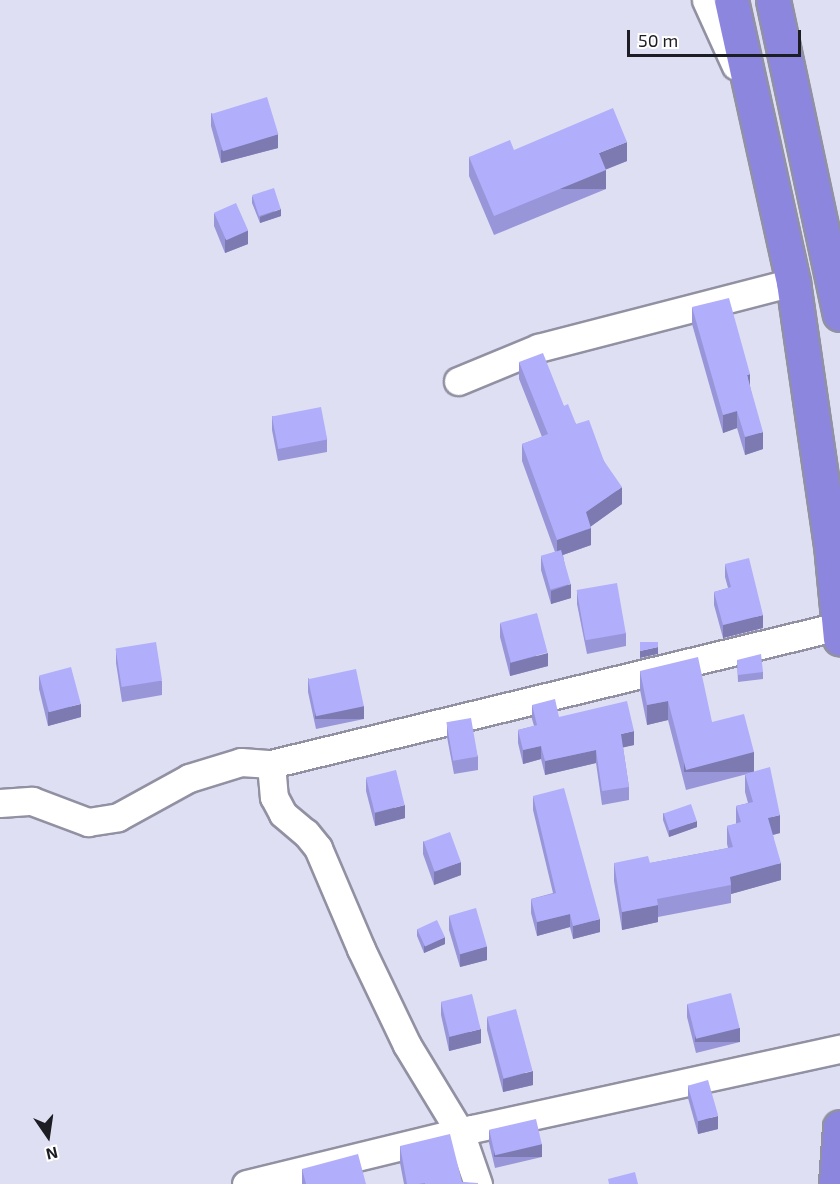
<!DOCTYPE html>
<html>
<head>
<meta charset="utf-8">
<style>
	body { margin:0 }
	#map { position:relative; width:840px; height:1184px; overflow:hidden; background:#dfdff3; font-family:"Exo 2",sans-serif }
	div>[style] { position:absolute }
	.roads { filter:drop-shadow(2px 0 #9191a3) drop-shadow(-2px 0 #9191a3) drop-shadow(0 2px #9191a3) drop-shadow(0 -2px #9191a3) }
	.minor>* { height:27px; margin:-13.5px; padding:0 13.5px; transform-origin:13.5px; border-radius:13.5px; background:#fff }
	.highway>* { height:33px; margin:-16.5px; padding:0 16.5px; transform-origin:16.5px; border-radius:16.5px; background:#8c86df }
	.wall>* { inset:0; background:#9896d8 }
	.shaded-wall>* { inset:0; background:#7c7ab0; transform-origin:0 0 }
	.building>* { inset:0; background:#b1aefb; transform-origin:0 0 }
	span { translate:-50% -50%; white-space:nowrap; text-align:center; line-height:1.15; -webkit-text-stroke:5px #fff; paint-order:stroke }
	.north { position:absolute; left:18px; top:1106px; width:60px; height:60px; -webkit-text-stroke:4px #fff; paint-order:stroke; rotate:167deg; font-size:16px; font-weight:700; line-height:24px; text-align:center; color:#1d1d24 }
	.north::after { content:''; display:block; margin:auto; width:21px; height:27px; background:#1d1d24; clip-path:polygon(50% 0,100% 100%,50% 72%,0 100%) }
	.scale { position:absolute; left:627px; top:30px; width:174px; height:27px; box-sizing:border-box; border:3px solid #1d1d24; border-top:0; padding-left:8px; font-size:18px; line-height:21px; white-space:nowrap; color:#1d1d24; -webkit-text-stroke:4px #fff; paint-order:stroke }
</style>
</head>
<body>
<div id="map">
	<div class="roads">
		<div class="minor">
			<i style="left:706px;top:0;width:72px;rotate:65.6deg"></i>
			<i style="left:458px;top:381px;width:87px;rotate:-22.4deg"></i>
			<i style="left:538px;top:348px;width:263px;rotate:-14.5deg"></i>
			<i style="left:271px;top:764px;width:33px;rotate:85deg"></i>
			<i style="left:274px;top:797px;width:19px;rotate:62deg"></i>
			<i style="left:283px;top:814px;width:30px;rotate:40deg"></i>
			<i style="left:306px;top:833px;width:19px;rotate:51deg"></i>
			<i style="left:318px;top:848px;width:110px;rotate:66.9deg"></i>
			<i style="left:361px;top:949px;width:106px;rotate:64.4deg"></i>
			<i style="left:407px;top:1045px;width:102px;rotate:58.7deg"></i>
			<i style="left:460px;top:1132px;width:55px;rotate:70.9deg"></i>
			<i style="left:0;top:803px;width:32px;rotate:-4deg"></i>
			<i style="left:32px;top:801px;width:60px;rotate:20.6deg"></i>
			<i style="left:88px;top:822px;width:30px;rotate:-9deg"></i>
			<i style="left:118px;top:817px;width:81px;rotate:-28.8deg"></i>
			<i style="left:189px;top:778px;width:54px;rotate:-17.1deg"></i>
			<i style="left:241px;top:762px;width:30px;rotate:4deg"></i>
			<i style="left:271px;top:764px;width:585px;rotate:-13.66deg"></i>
			<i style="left:246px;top:1184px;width:233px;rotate:-13.7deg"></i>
			<i style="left:472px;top:1129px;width:377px;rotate:-12.3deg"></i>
		</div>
		<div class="highway">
			<i style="left:731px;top:0;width:289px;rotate:77.6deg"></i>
			<i style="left:793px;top:282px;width:266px;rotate:81.8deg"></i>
			<i style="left:831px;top:545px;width:94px;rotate:84.5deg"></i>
			<i style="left:773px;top:0;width:321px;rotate:78deg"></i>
			<i style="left:836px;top:1184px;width:57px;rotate:-86deg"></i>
		</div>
	</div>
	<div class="wall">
		<i style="clip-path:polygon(211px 113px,278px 148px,221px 163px,211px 126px)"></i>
		<i style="clip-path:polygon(514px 150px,627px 161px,605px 170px,606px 189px,494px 235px,469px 176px,469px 157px)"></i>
		<i style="clip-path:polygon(252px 196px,281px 216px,260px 223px,252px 203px)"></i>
		<i style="clip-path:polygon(214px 213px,248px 244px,225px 253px,214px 226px)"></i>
		<i style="clip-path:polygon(692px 307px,750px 386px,763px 449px,745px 455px,737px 428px,723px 433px,692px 324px)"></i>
		<i style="clip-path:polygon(519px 362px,564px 406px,576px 424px,604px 461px,622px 504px,591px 526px,591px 545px,563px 555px,571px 598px,551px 604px,541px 570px,541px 557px,555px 552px,522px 461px,522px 444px,542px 437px,519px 379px)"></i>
		<i style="clip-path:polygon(272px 416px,327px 439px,327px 452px,278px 461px,272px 430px)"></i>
		<i style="clip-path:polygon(725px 564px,763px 628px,723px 638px,714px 605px,714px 592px,728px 588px,725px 577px)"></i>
		<i style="clip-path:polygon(577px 591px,626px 633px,626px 646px,587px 654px,577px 604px)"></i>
		<i style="clip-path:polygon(500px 623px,548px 666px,510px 676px,500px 637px)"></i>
		<i style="clip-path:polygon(116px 649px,162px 681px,162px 695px,122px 702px,116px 663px)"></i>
		<i style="clip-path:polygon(737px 660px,763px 672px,763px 679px,738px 682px)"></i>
		<i style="clip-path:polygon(640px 671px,712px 722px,754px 772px,780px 833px,773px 835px,781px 880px,731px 894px,731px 903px,658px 917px,658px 922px,622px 930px,614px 881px,614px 863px,650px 863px,728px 848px,727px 844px,727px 826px,736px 824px,736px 806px,748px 803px,745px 792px,745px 774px,751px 773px,686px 790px,668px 720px,647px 725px,640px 690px)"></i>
		<i style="clip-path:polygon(39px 676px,81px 717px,48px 726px,39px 689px)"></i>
		<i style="clip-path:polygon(308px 678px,364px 719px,316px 729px,308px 692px)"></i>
		<i style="clip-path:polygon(532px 705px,559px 717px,634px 745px,623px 747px,629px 787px,629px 800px,602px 805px,596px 763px,545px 775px,541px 759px,523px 764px,518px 743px,518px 730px,534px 726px,532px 719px)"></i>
		<i style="clip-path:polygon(447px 724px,478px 756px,478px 770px,454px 774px,447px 737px)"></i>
		<i style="clip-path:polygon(366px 778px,405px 818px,375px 826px,366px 791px)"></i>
		<i style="clip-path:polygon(533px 796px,600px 932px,573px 939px,570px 927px,537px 936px,531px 913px,531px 899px,553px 893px,533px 810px)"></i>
		<i style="clip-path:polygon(663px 813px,697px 827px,669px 837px,663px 820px)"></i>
		<i style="clip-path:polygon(423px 841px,461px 875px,434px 885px,423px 854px)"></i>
		<i style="clip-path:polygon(449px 916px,487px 960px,460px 967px,449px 930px)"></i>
		<i style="clip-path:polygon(417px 929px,445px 944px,424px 953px,417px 936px)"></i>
		<i style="clip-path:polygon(441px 1002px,481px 1043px,449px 1051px,441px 1015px)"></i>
		<i style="clip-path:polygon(687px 1004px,740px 1042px,696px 1053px,687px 1017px)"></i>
		<i style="clip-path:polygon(487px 1017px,533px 1085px,503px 1092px,487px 1030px)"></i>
		<i style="clip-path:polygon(688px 1085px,718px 1129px,698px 1134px,688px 1098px)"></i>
		<i style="clip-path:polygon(489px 1130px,542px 1157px,495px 1168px,489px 1143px)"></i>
		<i style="clip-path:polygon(400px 1146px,462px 1182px,478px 1184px,404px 1184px,400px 1163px)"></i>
		<i style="clip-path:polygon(302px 1169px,366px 1184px,302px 1184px)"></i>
	</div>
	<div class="shaded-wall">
		<i style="clip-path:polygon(278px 134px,278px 148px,221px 163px,221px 150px)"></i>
		<i style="clip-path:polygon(627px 142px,627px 161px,599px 172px,599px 153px)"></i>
		<i style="left:606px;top:170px;width:19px;height:121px;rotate:90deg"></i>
		<i style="clip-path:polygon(281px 209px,281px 216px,260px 223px,260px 217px)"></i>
		<i style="clip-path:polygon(248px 230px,248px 244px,225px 253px,225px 239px)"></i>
		<i style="clip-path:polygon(750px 374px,750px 391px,747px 375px)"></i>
		<i style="clip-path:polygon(737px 411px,737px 428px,723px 433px,723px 415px)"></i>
		<i style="clip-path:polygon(763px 432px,763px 449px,745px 455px,745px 437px)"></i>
		<i style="clip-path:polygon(622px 487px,622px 504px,586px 530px,591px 528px,591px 545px,557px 557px,557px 540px,586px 512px)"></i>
		<i style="clip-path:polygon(571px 584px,571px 598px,551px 604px,551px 591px)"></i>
		<i style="clip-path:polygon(763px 615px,763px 628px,723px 638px,723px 625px)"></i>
		<i style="clip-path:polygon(658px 647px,658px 654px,640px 658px,640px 651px)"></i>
		<i style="clip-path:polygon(548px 653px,548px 666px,510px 676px,510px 663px)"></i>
		<i style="clip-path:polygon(668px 701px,668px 720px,647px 725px,647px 705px)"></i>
		<i style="clip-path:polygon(81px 704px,81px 717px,48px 726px,48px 712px)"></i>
		<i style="left:364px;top:706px;width:13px;height:49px;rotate:90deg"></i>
		<i style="clip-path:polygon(634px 731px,634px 745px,621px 748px,621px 734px)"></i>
		<i style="clip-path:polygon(541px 746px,541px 759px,523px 764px,523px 750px)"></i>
		<i style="clip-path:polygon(596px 750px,596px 763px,545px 775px,545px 761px)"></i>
		<i style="left:754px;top:752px;width:20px;height:70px;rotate:90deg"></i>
		<i style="clip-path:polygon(405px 805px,405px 818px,375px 826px,375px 813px)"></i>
		<i style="clip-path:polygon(780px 815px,780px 833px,768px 836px,768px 818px)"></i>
		<i style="clip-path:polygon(697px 821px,697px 827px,669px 837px,669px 830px)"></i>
		<i style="clip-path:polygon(461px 862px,461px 875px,434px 885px,434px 871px)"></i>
		<i style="clip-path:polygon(781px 863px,781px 880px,731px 894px,731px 885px,730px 877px)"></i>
		<i style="clip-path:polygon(658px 905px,658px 922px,622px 930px,622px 912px)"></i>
		<i style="clip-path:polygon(570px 914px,570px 927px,537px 936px,537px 922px)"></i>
		<i style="clip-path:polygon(600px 919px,600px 932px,573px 939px,573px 926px)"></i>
		<i style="clip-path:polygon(445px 937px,445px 944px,424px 953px,424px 946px)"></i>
		<i style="clip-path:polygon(487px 946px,487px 960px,460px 967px,460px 954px)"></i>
		<i style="left:740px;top:1028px;width:14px;height:45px;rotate:90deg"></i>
		<i style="clip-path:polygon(481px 1029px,481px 1043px,449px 1051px,449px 1037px)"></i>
		<i style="clip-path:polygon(533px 1071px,533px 1085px,503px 1092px,503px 1079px)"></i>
		<i style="clip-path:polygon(718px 1116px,718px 1129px,698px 1134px,698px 1121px)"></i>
		<i style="left:542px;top:1144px;width:13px;height:48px;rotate:90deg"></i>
	</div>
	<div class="building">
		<i style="left:267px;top:97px;width:39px;height:58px;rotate:73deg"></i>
		<i style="clip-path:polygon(613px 108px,627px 142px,599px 153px,606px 170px,494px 216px,469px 157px,510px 140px,514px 150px)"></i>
		<i style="left:274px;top:188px;width:22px;height:23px;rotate:72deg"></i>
		<i style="left:236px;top:203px;width:30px;height:24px;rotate:66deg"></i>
		<i style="clip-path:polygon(729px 298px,750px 374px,747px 375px,763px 432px,745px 437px,737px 411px,723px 415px,692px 307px)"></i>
		<i style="clip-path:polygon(543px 353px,564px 406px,568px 404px,576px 424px,589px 420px,604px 461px,622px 487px,586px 512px,591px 528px,557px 540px,522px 444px,548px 434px,519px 362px)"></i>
		<i style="left:321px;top:407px;width:33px;height:50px;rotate:79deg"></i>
		<i style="left:561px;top:550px;width:35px;height:21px;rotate:74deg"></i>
		<i style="clip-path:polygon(749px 558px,763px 615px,723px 625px,714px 592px,731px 587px,725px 564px)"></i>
		<i style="left:617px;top:583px;width:51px;height:41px;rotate:80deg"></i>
		<i style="left:537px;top:613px;width:41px;height:38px;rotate:75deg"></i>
		<i style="left:156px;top:642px;width:39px;height:41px;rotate:81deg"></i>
		<i style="clip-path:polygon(640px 642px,658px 642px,658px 647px,640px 651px)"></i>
		<i style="clip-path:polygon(761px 654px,763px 672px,738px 675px,737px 660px)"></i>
		<i style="clip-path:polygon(698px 657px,712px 722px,744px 714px,754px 752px,686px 770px,668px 701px,647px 705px,640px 671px)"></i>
		<i style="left:71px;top:667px;width:38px;height:33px;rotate:75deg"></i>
		<i style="left:356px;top:669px;width:38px;height:49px;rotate:78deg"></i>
		<i style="clip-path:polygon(555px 699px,559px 717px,627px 701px,634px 731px,621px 734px,629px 787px,602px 791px,596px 750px,545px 761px,541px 746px,523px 750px,518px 730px,537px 725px,532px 705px)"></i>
		<i style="left:471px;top:718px;width:39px;height:25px;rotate:80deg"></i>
		<i style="clip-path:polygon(770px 767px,780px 815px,768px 818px,781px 863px,730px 877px,731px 885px,657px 899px,658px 905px,622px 912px,614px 863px,648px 856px,650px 863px,733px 847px,727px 826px,741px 822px,736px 806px,753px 802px,745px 774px)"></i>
		<i style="left:396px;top:770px;width:36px;height:31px;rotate:76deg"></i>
		<i style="clip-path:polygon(564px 788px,600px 919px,573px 926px,570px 914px,537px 922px,531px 899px,556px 893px,533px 796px)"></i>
		<i style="left:691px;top:804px;width:18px;height:29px;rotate:71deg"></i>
		<i style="left:450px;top:832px;width:32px;height:28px;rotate:70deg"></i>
		<i style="left:476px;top:908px;width:40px;height:28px;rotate:74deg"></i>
		<i style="left:437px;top:920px;width:19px;height:22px;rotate:65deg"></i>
		<i style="left:731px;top:993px;width:36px;height:45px;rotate:76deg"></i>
		<i style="left:472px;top:994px;width:36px;height:32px;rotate:76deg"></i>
		<i style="left:516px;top:1009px;width:64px;height:30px;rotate:75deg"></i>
		<i style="left:708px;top:1080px;width:37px;height:21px;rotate:74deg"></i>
		<i style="left:536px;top:1119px;width:26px;height:48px;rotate:77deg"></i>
		<i style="clip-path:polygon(450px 1134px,462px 1182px,478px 1183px,478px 1184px,425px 1184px,425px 1183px,419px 1184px,407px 1184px,400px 1146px)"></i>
		<i style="clip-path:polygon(358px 1154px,366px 1184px,306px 1184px,302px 1169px)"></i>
		<i style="clip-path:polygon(635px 1172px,638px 1184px,609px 1184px,608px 1179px)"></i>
	</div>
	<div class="north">N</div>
	<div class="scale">50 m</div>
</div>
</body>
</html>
